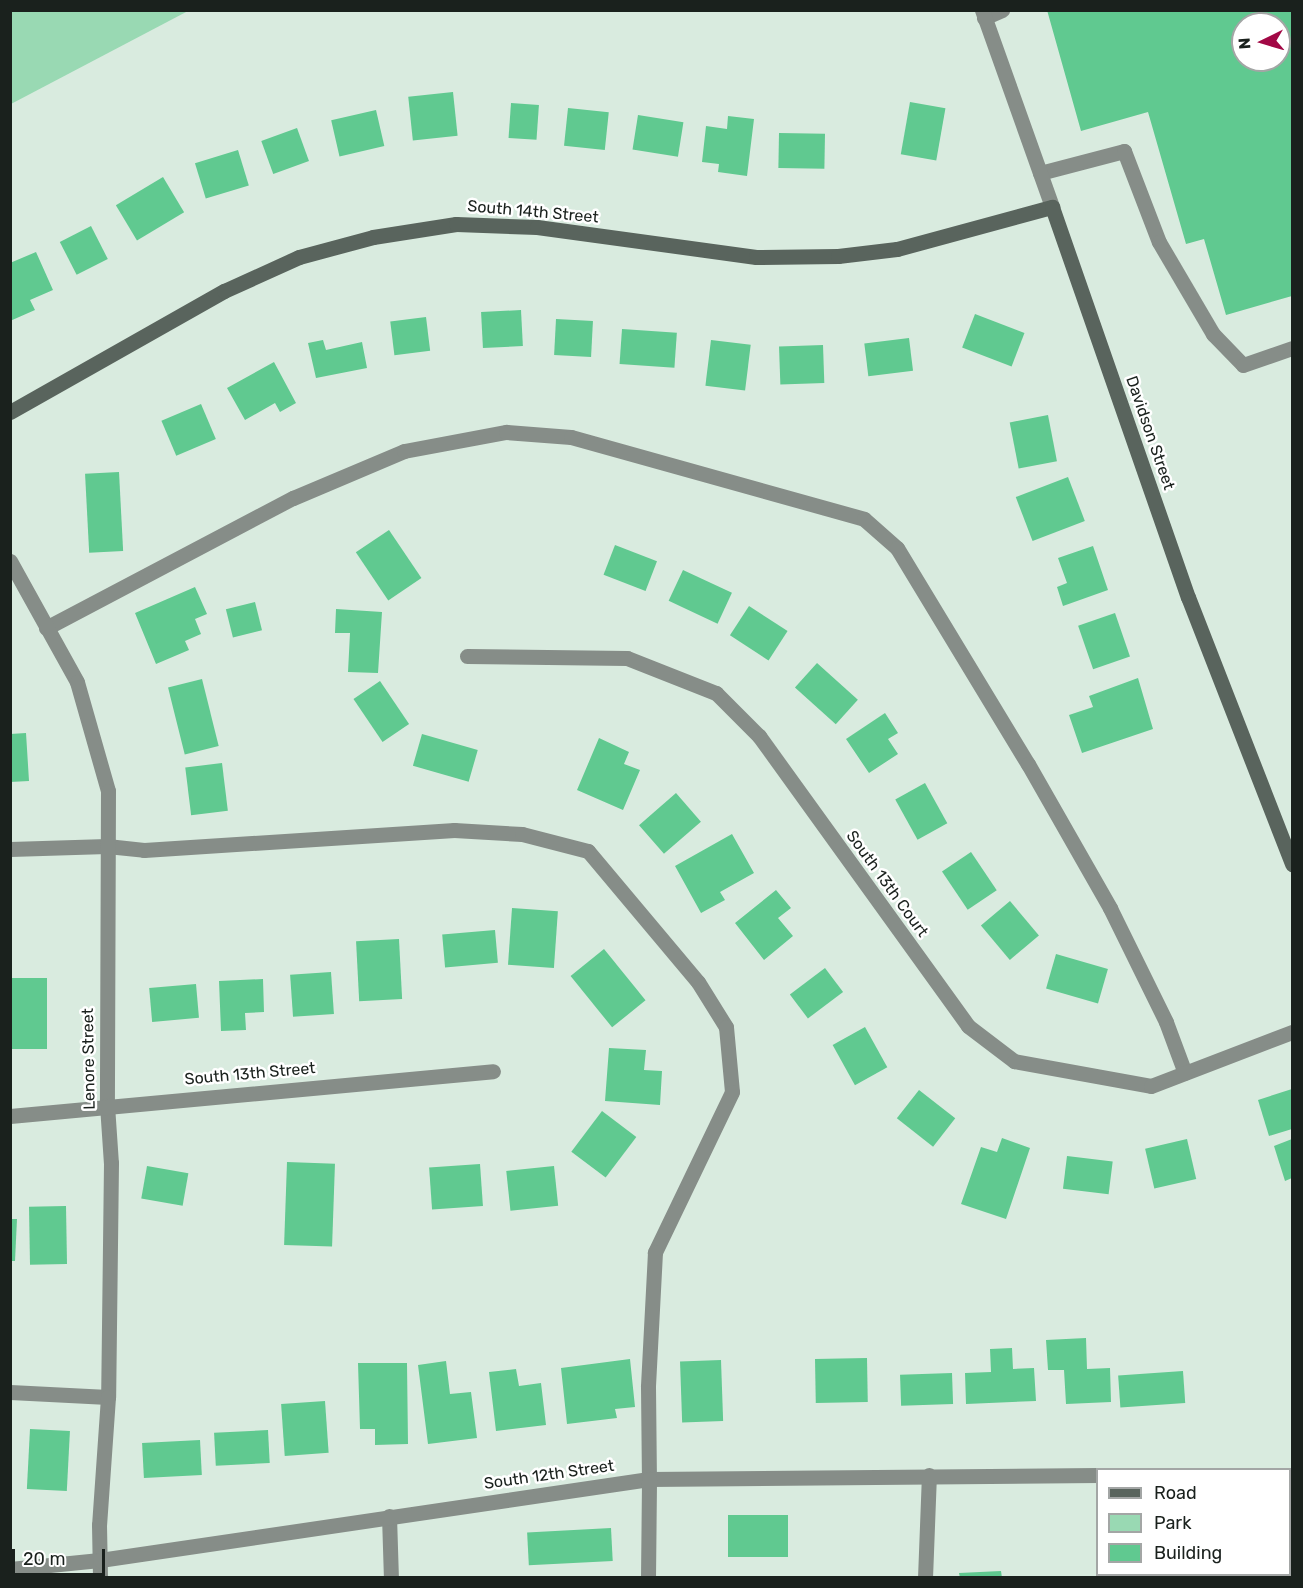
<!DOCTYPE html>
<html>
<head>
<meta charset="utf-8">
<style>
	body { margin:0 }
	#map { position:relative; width:1303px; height:1588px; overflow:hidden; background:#d9ebdf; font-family:Rubik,sans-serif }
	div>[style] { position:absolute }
	.green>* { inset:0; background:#99d9b3 }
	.building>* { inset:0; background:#60c990; transform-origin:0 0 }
	.lane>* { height:15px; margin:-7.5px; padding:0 7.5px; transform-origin:7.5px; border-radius:7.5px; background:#868d88 }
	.street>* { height:15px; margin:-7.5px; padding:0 7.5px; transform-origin:7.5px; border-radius:7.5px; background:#868d88 }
	.secondary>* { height:15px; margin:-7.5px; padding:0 7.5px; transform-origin:7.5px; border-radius:7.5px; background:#59645d }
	span { translate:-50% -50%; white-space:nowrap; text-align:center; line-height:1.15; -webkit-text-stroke:5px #fff; paint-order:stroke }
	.street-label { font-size:16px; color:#1a211d }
	.frame { position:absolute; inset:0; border:12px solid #1a211d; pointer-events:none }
	.legend { position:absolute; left:1096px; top:1468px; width:195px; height:108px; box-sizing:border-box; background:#fff; border:2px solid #a3a6a5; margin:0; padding:8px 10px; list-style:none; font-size:18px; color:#1a211d }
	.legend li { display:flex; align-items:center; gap:12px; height:30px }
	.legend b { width:30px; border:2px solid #a3a6a5 }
	.north { position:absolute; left:1231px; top:12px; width:60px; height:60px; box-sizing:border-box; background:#fff; border:2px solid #a3a6a5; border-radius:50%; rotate:265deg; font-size:16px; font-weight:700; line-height:24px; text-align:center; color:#1a211d }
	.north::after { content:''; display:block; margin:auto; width:21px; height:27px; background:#a20845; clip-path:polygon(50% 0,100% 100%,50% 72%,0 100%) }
	.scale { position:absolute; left:12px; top:1549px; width:93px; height:27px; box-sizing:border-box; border:3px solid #1a211d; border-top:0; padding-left:8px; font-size:18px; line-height:21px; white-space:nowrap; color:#1a211d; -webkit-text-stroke:4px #fff; paint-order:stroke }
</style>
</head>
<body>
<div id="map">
	<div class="green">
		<i style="clip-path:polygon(11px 10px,188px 10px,188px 11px,11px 104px)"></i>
	</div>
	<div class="building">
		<i style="clip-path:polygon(evenodd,1047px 10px,1292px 10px,1292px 296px,1226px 315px,1204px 239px,1186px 244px,1148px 112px,1081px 131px,1047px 10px,1243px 24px,1279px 24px,1279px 60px,1243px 60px,1243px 24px)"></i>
		<i style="left:453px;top:92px;width:44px;height:45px;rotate:84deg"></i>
		<i style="left:910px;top:102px;width:36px;height:53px;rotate:10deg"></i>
		<i style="left:511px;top:103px;width:28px;height:35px;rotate:4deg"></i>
		<i style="left:568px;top:108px;width:41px;height:38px;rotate:6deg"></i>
		<i style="left:376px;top:110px;width:37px;height:46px;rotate:77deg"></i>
		<i style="left:638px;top:115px;width:46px;height:35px;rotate:9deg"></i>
		<i style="clip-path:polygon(728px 116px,754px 119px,747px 176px,718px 172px,719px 164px,702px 162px,706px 126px,727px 129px)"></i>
		<i style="left:297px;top:128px;width:35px;height:38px;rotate:70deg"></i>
		<i style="left:779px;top:133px;width:46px;height:35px;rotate:1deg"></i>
		<i style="left:238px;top:150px;width:37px;height:45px;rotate:73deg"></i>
		<i style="left:163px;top:177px;width:41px;height:55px;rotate:59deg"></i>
		<i style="left:91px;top:226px;width:37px;height:35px;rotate:63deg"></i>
		<i style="clip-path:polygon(36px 252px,53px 290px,30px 300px,35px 310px,10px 321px,10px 263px)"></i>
		<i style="left:521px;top:310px;width:36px;height:40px;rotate:87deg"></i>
		<i style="left:975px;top:314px;width:53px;height:36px;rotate:21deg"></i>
		<i style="left:426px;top:317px;width:34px;height:36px;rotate:83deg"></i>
		<i style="left:556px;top:319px;width:37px;height:36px;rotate:3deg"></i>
		<i style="left:622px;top:329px;width:55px;height:35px;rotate:4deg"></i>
		<i style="left:909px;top:338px;width:33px;height:45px;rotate:83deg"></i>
		<i style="clip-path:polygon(323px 340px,326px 350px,362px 342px,367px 368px,316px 378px,308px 343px)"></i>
		<i style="left:711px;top:340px;width:40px;height:46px;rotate:7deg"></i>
		<i style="left:823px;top:345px;width:38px;height:44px;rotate:88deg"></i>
		<i style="clip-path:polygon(274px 362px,296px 403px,280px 412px,275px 403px,245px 420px,227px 388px)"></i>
		<i style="left:201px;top:404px;width:38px;height:43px;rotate:67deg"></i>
		<i style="left:1048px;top:415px;width:47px;height:39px;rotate:79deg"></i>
		<i style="left:119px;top:472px;width:79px;height:34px;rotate:87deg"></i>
		<i style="left:1068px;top:477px;width:47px;height:56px;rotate:69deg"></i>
		<i style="left:389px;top:530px;width:58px;height:40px;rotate:56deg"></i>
		<i style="left:615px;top:545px;width:45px;height:32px;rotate:21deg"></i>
		<i style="clip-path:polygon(1093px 546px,1108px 590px,1063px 606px,1057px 587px,1067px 583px,1058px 558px)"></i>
		<i style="left:683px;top:570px;width:54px;height:34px;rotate:25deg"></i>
		<i style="clip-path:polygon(195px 587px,207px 614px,195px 619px,201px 634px,185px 641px,189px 650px,156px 664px,135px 613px)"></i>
		<i style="left:255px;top:602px;width:29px;height:30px;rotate:76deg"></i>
		<i style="left:749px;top:606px;width:46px;height:35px;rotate:33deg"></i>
		<i style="clip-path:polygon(336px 609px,382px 612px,378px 673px,348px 672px,350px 633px,335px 633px)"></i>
		<i style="left:1115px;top:613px;width:46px;height:39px;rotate:71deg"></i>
		<i style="left:817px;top:663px;width:55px;height:33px;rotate:42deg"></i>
		<i style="clip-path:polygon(1138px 678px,1153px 729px,1082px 753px,1069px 715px,1093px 707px,1089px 696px)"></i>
		<i style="left:202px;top:679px;width:69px;height:35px;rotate:76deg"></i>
		<i style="left:380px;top:681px;width:52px;height:32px;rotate:56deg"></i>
		<i style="clip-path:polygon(885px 713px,898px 733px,888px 739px,898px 754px,869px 773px,846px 739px)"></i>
		<i style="clip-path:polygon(26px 733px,29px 781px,10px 782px,10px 734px)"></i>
		<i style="left:422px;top:734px;width:58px;height:33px;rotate:16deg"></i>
		<i style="clip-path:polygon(599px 738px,629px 752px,624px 764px,640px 770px,623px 810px,577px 790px)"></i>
		<i style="left:222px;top:763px;width:48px;height:37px;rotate:83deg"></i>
		<i style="left:925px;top:783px;width:46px;height:34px;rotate:61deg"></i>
		<i style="left:676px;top:793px;width:38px;height:49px;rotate:49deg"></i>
		<i style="clip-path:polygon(732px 834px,754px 873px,720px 892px,725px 900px,701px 913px,675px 866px)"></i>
		<i style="left:971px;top:852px;width:46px;height:35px;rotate:56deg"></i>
		<i style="clip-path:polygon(776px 890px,791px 908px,778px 918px,793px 936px,764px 960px,735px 923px)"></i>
		<i style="left:1010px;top:901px;width:45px;height:38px;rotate:50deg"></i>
		<i style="left:512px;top:908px;width:46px;height:57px;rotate:4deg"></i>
		<i style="left:495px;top:930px;width:33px;height:53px;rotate:85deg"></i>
		<i style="left:399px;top:939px;width:60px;height:43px;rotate:87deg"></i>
		<i style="left:604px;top:949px;width:66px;height:43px;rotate:51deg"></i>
		<i style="left:1056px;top:954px;width:54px;height:36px;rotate:16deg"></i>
		<i style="left:825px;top:968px;width:30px;height:44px;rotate:53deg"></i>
		<i style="left:331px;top:972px;width:42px;height:41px;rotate:86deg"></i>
		<i style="left:10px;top:978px;width:37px;height:71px"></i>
		<i style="clip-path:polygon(263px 979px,264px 1012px,245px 1013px,246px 1030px,221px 1031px,219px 981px)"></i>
		<i style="left:196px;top:984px;width:34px;height:47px;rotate:85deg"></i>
		<i style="left:865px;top:1027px;width:46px;height:37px;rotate:61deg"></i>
		<i style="clip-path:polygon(609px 1048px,646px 1050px,644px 1070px,662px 1071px,660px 1105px,605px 1101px)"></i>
		<i style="clip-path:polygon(1292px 1089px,1292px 1129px,1269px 1136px,1258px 1100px)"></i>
		<i style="left:919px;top:1090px;width:46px;height:36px;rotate:38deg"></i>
		<i style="left:602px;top:1111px;width:43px;height:51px;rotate:37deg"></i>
		<i style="clip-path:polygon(1002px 1138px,1030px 1148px,1006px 1219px,961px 1204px,981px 1147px,997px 1152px)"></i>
		<i style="left:1187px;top:1139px;width:41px;height:43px;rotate:77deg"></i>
		<i style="clip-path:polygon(1292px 1139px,1292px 1178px,1285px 1181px,1274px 1146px)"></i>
		<i style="left:1067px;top:1156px;width:46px;height:33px;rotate:7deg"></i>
		<i style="left:287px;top:1162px;width:48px;height:83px;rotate:2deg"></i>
		<i style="left:480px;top:1164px;width:42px;height:51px;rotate:86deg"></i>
		<i style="left:147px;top:1166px;width:42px;height:33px;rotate:10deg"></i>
		<i style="left:554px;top:1166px;width:40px;height:48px;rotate:84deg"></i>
		<i style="left:66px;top:1206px;width:58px;height:37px;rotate:89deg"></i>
		<i style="clip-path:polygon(10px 1219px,17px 1219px,15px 1261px,10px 1261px)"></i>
		<i style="clip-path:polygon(1086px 1338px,1087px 1369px,1110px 1368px,1111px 1402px,1066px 1404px,1064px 1370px,1048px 1370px,1046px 1340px)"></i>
		<i style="clip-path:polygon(1012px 1348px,1013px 1369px,1034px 1368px,1036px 1401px,966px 1404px,965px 1373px,991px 1372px,990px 1349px)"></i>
		<i style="left:867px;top:1358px;width:44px;height:52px;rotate:89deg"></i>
		<i style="clip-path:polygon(630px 1359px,635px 1407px,615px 1409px,617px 1418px,567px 1424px,561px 1368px)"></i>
		<i style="left:721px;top:1360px;width:61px;height:41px;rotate:88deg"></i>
		<i style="clip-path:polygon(446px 1361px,450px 1394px,471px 1392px,477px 1438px,428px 1444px,418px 1365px)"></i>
		<i style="clip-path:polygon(358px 1363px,407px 1363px,408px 1444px,375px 1445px,375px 1429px,360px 1429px)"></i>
		<i style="clip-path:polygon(516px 1369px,519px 1386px,541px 1383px,546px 1425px,496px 1431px,489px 1372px)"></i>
		<i style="left:1183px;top:1371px;width:32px;height:65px;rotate:86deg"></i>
		<i style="left:952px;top:1373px;width:31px;height:52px;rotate:88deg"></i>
		<i style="left:325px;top:1401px;width:52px;height:44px;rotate:86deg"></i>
		<i style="left:30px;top:1429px;width:40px;height:60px;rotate:3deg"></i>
		<i style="left:268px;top:1430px;width:33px;height:54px;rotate:87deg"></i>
		<i style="left:200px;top:1440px;width:35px;height:58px;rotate:87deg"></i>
		<i style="left:788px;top:1515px;width:42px;height:60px;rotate:90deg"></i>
		<i style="left:611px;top:1528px;width:33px;height:84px;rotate:87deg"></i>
		<i style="clip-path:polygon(1001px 1571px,1002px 1578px,960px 1578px,959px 1573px)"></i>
	</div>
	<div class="lane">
		<i style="left:984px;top:18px;width:20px;rotate:-24deg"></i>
		<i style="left:1040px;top:173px;width:87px;rotate:-14.7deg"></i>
		<i style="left:1124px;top:151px;width:97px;rotate:69deg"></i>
		<i style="left:1159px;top:242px;width:107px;rotate:59.6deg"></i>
		<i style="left:1213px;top:334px;width:43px;rotate:45.9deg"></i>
		<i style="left:1243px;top:365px;width:52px;rotate:-19.1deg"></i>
		<i style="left:46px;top:628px;width:279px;rotate:-27.8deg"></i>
		<i style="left:293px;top:498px;width:121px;rotate:-22.9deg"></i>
		<i style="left:404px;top:451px;width:104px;rotate:-10.6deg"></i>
		<i style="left:506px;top:432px;width:65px;rotate:4.4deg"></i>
		<i style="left:571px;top:437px;width:304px;rotate:15.6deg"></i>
		<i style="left:864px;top:519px;width:44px;rotate:41.3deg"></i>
		<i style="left:897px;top:548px;width:253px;rotate:58.8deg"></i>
		<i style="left:1028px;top:764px;width:166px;rotate:60.3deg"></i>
		<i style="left:1110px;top:908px;width:127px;rotate:63.8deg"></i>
		<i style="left:1166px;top:1022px;width:54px;rotate:69.6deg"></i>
		<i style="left:10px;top:849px;width:97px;rotate:-1.8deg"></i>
		<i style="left:107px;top:846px;width:37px;rotate:6deg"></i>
		<i style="left:144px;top:850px;width:311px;rotate:-3.7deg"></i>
		<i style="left:454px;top:830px;width:68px;rotate:3.4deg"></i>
		<i style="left:522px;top:834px;width:68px;rotate:14.4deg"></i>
		<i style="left:588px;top:851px;width:171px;rotate:50deg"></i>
		<i style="left:698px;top:982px;width:53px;rotate:58.1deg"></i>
		<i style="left:726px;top:1027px;width:65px;rotate:84.7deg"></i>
		<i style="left:732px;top:1092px;width:178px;rotate:115.7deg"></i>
		<i style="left:655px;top:1252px;width:135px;rotate:93deg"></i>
		<i style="left:648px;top:1387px;width:92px;rotate:89.4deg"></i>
		<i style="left:10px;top:1392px;width:98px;rotate:2.9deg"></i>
		<i style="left:389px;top:1516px;width:62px;rotate:88.2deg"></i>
		<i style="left:925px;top:1578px;width:103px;rotate:-87.8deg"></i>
	</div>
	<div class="street">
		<i style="left:982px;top:10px;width:209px;rotate:70.4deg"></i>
		<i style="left:10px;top:561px;width:138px;rotate:61deg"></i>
		<i style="left:77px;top:682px;width:113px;rotate:74.1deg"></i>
		<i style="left:108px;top:791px;width:314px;rotate:90.2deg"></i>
		<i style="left:107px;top:1105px;width:58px;rotate:86.1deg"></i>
		<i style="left:111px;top:1163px;width:234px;rotate:90.7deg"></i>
		<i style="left:108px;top:1397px;width:128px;rotate:94deg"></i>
		<i style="left:99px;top:1525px;width:53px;rotate:88.9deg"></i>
		<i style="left:467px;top:656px;width:160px;rotate:0.7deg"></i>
		<i style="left:627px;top:658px;width:96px;rotate:21.5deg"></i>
		<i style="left:716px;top:693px;width:61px;rotate:45deg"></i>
		<i style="left:759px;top:736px;width:357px;rotate:54.2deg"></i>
		<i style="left:968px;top:1026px;width:58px;rotate:37.3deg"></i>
		<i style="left:1014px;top:1061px;width:139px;rotate:10.3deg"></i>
		<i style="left:1151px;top:1086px;width:151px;rotate:-21deg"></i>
		<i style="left:10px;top:1116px;width:485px;rotate:-5.3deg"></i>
		<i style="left:1290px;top:1475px;width:2px"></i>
		<i style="left:10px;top:1569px;width:90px;rotate:-5.7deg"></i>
		<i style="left:100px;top:1560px;width:555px;rotate:-8.39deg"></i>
		<i style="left:649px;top:1479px;width:449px;rotate:-0.5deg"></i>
		<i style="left:648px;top:1578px;width:99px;rotate:-89.4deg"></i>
		<i style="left:1196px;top:1578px;width:4px;rotate:-90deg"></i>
	</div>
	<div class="secondary">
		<i style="left:10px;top:412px;width:246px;rotate:-29.5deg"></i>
		<i style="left:224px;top:291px;width:82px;rotate:-24.4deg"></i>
		<i style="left:299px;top:257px;width:77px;rotate:-15.1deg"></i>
		<i style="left:373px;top:237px;width:84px;rotate:-8.9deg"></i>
		<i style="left:456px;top:224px;width:81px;rotate:2.1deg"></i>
		<i style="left:537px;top:227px;width:221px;rotate:7.8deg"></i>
		<i style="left:756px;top:257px;width:82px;rotate:-0.7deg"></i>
		<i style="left:838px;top:256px;width:59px;rotate:-6.8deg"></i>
		<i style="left:897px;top:249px;width:161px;rotate:-15.2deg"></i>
		<i style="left:1052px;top:207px;width:413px;rotate:70.8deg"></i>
		<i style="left:1188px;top:597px;width:287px;rotate:68.7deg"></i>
	</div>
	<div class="street-label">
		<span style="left:533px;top:212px;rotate:5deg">South 14th Street</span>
		<span style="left:1150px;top:433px;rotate:71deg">Davidson Street</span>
		<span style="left:887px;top:884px;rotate:54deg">South 13th Court</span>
		<span style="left:89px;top:1059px;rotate:-91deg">Lenore Street</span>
		<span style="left:250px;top:1074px;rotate:-5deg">South 13th Street</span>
		<span style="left:549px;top:1475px;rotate:-8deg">South 12th Street</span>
	</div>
	<div class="frame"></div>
	<ul class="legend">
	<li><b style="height:8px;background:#59645d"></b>Road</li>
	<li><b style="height:16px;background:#99d9b3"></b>Park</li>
	<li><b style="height:16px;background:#60c990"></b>Building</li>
	</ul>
	<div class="north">N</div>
	<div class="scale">20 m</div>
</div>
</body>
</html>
